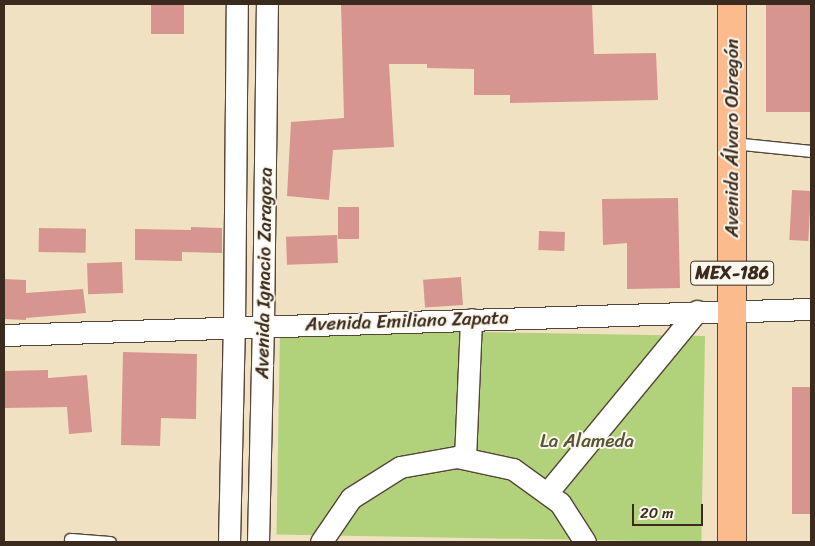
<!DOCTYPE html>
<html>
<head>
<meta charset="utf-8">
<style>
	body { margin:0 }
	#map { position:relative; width:815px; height:546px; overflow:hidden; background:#f1e1c3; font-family:Sriracha,sans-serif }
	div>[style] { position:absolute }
	.green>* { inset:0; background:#b1d27a; transform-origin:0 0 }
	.building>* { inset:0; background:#d6958e; transform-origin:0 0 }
	.roads { filter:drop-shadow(1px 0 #564537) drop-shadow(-1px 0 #564537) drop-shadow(0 1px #564537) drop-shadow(0 -1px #564537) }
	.lane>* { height:11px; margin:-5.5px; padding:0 5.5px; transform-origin:5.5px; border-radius:5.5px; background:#fff }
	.street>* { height:21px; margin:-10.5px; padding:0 10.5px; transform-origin:10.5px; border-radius:10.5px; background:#fff }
	.primary>* { height:28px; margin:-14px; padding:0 14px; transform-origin:14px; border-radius:14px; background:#fbbb8d }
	span { translate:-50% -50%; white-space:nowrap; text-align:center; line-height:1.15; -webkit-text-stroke:4px #fbf7ec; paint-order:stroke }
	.shield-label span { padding:1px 4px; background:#fbf7ec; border:1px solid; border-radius:4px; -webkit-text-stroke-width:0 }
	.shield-label { font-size:18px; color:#3b2a1e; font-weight:700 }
	.street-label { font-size:19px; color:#3b2a1e }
	.park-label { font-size:19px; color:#585435 }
	.frame { position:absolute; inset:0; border:5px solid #3b2a1e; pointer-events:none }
	.scale { position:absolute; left:632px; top:504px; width:71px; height:22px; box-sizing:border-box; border:2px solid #3b2a1e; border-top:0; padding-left:6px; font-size:15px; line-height:18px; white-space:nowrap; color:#3b2a1e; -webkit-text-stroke:4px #fbf7ec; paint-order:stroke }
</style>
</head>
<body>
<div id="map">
	<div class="green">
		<i style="left:705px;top:336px;width:206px;height:425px;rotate:91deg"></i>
	</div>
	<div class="building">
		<i style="left:151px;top:4px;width:33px;height:30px"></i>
		<i style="clip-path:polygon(341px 4px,592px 4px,594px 54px,656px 53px,658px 100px,510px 103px,510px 95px,474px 95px,474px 69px,427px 68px,427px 64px,389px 64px,394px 147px,333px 150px,329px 200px,287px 196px,291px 122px,344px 118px)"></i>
		<i style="left:766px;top:4px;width:45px;height:108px"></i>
		<i style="left:792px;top:190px;width:19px;height:50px;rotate:3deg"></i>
		<i style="clip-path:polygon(678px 198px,680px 288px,627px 289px,627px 243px,603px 245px,602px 199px)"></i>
		<i style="left:338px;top:207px;width:21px;height:32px"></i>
		<i style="clip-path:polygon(191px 227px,222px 228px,222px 253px,182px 252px,182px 261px,135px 260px,135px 229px,191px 230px)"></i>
		<i style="left:39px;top:228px;width:47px;height:24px;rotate:1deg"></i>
		<i style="left:539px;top:231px;width:26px;height:19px;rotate:2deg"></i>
		<i style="left:337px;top:235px;width:28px;height:51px;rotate:88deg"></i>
		<i style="left:122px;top:262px;width:31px;height:35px;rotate:88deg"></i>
		<i style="left:461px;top:277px;width:28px;height:38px;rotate:86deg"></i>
		<i style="clip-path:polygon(4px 279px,26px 280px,26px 293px,83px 289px,86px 313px,26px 318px,26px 320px,4px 319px)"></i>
		<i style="clip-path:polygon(123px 352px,197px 354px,196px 419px,161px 418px,160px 446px,121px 445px)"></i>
		<i style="clip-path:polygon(48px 370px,48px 378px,87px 375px,92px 432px,69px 434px,67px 407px,4px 408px,4px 371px)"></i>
		<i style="left:811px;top:387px;width:127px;height:19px;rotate:90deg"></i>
	</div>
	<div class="roads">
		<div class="lane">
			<i style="left:733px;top:143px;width:78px;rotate:5.9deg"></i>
			<i style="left:70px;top:539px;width:40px;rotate:4.3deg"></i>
		</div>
		<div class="street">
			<i style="left:4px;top:335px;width:807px;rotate:-1.85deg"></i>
			<i style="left:465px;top:458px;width:139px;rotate:-87.5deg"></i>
			<i style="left:547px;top:493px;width:236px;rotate:-50.5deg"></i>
			<i style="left:229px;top:542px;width:215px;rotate:-88.7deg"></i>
			<i style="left:234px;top:327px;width:323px;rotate:-89.5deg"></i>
			<i style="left:258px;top:542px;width:216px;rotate:-88.7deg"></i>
			<i style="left:263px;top:326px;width:322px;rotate:-89.3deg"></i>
			<i style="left:321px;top:542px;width:53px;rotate:-55.7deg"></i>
			<i style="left:351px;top:498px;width:58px;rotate:-32.3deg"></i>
			<i style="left:400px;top:467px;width:58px;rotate:-10deg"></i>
			<i style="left:457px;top:457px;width:57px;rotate:12.1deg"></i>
			<i style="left:513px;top:469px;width:58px;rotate:35.9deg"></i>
			<i style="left:560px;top:503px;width:46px;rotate:57.3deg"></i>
		</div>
		<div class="primary">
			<i style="left:732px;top:542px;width:538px;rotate:-90deg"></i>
		</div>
	</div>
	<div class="shield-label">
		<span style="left:732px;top:273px">MEX-186</span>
	</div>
	<div class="street-label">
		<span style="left:732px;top:138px;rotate:-90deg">Avenida Álvaro Obregón</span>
		<span style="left:264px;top:273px;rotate:-89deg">Avenida Ignacio Zaragoza</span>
		<span style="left:407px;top:321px;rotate:-2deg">Avenida Emiliano Zapata</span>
	</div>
	<div class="park-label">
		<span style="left:587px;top:441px">La Alameda</span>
	</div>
	<div class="frame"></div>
	<div class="scale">20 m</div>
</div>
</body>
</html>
